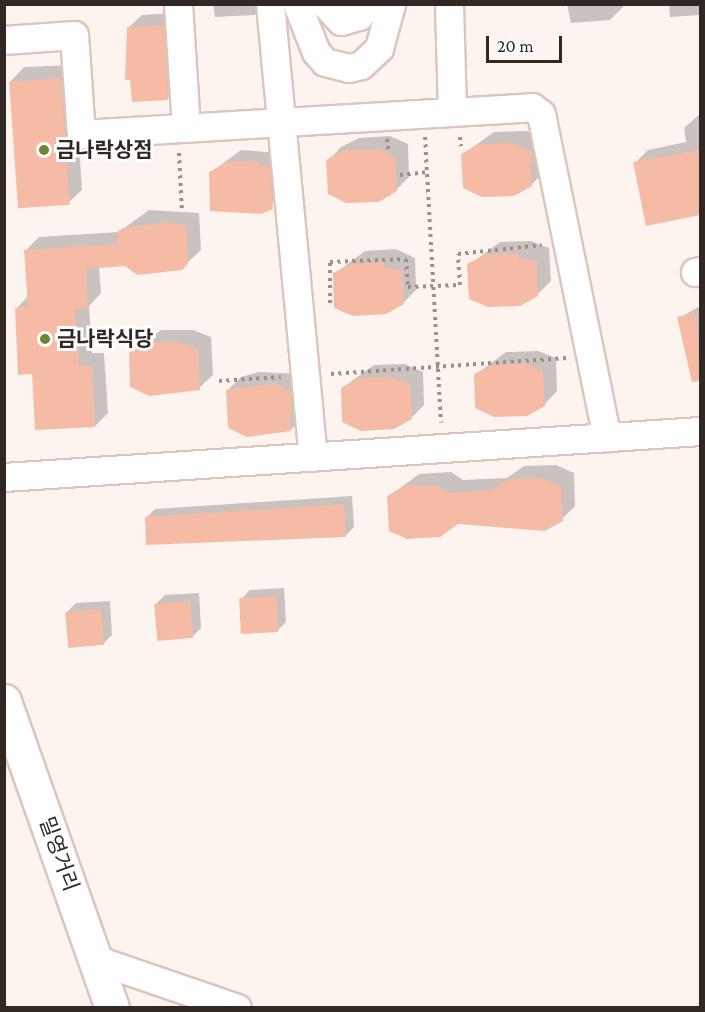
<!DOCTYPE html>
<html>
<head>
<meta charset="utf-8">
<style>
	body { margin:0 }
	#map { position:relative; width:705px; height:1012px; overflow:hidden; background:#fdf3ef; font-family:"Crimson Pro","Noto Sans KR",serif }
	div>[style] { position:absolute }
	.shadow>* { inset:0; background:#0003 }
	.building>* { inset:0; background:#f6bba5; transform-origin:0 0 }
	.path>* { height:4px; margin-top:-2px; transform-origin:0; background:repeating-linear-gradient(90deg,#9a908c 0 3px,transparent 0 7.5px) }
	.roads { filter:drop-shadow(2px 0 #dec5bc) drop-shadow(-2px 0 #dec5bc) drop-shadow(0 2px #dec5bc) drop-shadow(0 -2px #dec5bc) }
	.minor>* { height:27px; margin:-13.5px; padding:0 13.5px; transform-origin:13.5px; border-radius:13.5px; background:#fff }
	.major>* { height:33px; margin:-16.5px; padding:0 16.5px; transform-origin:16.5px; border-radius:16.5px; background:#fff }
	.dots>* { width:16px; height:16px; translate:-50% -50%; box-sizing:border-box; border:3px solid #fff; border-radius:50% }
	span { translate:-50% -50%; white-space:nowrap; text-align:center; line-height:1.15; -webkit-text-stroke:6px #fff; paint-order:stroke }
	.poi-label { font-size:21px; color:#312723; font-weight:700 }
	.left { translate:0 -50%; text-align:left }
	.street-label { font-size:21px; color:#312723 }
	.frame { position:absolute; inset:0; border:6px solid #312723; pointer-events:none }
	.scale { position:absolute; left:486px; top:36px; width:76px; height:27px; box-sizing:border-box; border:3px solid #312723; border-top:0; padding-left:8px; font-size:18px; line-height:21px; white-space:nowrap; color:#312723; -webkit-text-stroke:4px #fff; paint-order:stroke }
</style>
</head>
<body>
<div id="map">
	<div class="shadow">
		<i style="clip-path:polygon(213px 4px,265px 4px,255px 15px,215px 17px)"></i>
		<i style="clip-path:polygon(567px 4px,623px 4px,623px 7px,610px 20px,571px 23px)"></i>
		<i style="clip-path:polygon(669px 4px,700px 4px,700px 15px,670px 17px)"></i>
		<i style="clip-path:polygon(176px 13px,181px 85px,168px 98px,128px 28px,142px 15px)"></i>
		<i style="clip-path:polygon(74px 65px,82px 190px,68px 203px,11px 81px,24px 67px)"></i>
		<i style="clip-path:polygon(700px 114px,700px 214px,648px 225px,635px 163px,648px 150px,686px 142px,684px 128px)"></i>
		<i style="clip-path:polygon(526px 131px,543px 138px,545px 171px,531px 185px,463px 154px,494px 132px)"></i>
		<i style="clip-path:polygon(390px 136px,408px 144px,409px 177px,390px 196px,329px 193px,328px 161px,341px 147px,359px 138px)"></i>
		<i style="clip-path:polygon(241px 150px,282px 153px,286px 189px,272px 203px,210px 173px)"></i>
		<i style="clip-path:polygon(149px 210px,199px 213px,201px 250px,187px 263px,99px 267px,101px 293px,89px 306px,92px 353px,104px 353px,108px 413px,95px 426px,33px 372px,16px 309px,28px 296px,26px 250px,39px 237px,119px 232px)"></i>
		<i style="clip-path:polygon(531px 241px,549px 248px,551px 281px,537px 295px,469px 265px,500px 242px)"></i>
		<i style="clip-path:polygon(396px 249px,415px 258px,416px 290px,403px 303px,334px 274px,365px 251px)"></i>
		<i style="clip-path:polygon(700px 306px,700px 371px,692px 373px,679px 318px)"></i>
		<i style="clip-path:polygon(161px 330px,193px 330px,211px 337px,213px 375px,199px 388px,130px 353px)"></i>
		<i style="clip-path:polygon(538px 351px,556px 358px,557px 391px,544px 405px,475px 375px,506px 352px)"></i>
		<i style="clip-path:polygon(405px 364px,423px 372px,424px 405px,411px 418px,342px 388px,374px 365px)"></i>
		<i style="clip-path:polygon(259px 372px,302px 374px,304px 416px,291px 430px,247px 436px,230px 428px,228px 390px,241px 377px)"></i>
		<i style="clip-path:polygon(556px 465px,574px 473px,575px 506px,562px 519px,388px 497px,419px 474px,451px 472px,463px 480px,507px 478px,524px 466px)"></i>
		<i style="clip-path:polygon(352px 496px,354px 527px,345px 536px,146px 518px,155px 509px)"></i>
		<i style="clip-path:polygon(284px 588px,286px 622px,277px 631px,241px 599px,250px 590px)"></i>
		<i style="clip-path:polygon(199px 593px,201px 628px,192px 637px,156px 604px,165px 595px)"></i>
		<i style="clip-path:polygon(110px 601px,112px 635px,103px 644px,67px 612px,76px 603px)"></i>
	</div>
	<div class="building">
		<i style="clip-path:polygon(164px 25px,168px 100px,132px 102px,130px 80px,125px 80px,127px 27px)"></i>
		<i style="left:61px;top:78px;width:127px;height:52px;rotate:86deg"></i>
		<i style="clip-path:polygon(512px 143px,531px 151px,532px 186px,514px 196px,482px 197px,463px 188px,461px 154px,479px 144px)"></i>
		<i style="clip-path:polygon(377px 149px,395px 157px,397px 191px,379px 202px,346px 203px,328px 194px,326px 160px,344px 150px)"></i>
		<i style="clip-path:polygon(700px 150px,700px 215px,646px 226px,633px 162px)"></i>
		<i style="clip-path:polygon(259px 161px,259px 166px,269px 165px,273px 209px,261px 214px,210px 211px,209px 172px,227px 162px)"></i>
		<i style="clip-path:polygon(167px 222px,186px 225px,188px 264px,182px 270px,137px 275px,125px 266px,86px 269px,88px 308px,75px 309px,79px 366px,92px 365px,95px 427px,35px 430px,32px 374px,18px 375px,15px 308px,28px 307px,24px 250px,117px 244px,117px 232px,123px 228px)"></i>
		<i style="clip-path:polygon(518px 253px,518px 258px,537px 261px,538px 296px,520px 306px,488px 307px,469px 299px,467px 264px,485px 255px)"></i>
		<i style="clip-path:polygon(384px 262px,384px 267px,402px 270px,404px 304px,386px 314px,353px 316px,334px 308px,333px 273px,351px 264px)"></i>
		<i style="clip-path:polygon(696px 313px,700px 381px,692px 382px,677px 317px)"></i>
		<i style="clip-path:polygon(180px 342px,198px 350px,200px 390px,149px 396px,130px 387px,129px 353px,147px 343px)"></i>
		<i style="clip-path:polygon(524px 363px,543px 371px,545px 406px,527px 416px,494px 417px,475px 408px,474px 374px,492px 365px)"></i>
		<i style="clip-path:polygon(391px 377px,410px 385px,412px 419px,394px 429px,361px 431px,342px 422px,341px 388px,359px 378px)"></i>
		<i style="clip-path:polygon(277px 383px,291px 392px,291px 431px,247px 437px,228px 428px,226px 390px)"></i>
		<i style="clip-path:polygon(542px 478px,561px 486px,563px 521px,545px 531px,458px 524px,440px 537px,407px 539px,389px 531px,387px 496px,404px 486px,437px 485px,449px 493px,492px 490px,510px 479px)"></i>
		<i style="clip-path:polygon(344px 504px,346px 537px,146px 545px,145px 517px)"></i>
		<i style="left:276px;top:596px;width:36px;height:37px;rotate:87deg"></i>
		<i style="left:190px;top:601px;width:37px;height:36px;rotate:85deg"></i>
		<i style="left:101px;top:609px;width:36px;height:36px;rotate:85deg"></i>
	</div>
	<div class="path">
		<i style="left:425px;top:137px;width:286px;rotate:86.8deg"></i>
		<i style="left:460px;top:137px;width:9px;rotate:84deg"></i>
		<i style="left:387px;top:139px;width:10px;rotate:84deg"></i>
		<i style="left:179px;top:153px;width:60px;rotate:87.1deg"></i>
		<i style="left:400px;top:175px;width:27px;rotate:-6deg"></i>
		<i style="left:330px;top:303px;width:41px;rotate:-90deg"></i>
		<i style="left:330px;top:262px;width:76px;rotate:-2.3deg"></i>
		<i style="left:406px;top:259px;width:28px;rotate:86deg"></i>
		<i style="left:408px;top:287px;width:52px;rotate:-2.2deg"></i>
		<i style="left:460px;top:285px;width:31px;rotate:-94deg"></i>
		<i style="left:458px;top:254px;width:84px;rotate:-6.1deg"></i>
		<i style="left:331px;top:374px;width:236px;rotate:-3.9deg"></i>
		<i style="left:219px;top:381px;width:62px;rotate:-3.7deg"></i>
	</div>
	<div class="roads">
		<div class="minor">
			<i style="left:178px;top:4px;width:124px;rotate:86.3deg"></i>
			<i style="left:270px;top:4px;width:455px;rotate:84.6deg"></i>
			<i style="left:297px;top:4px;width:52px;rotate:68.4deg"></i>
			<i style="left:316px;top:52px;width:13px;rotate:48deg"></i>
			<i style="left:325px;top:62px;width:25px;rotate:14deg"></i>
			<i style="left:349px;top:68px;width:12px;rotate:-14deg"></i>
			<i style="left:361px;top:65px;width:25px;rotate:-43deg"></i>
			<i style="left:379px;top:48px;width:46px;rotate:-74.7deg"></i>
			<i style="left:325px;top:4px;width:23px;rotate:47deg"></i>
			<i style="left:341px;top:21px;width:19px;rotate:-16deg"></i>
			<i style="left:359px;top:16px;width:13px;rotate:-63deg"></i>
			<i style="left:449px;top:4px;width:106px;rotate:88.4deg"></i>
			<i style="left:4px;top:40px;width:70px;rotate:-4.1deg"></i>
			<i style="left:74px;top:35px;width:99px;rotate:86deg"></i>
			<i style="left:81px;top:134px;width:452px;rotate:-3.4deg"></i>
			<i style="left:532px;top:107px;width:11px;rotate:38deg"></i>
			<i style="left:541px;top:114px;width:330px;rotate:78.5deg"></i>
			<i style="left:695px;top:272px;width:5px;rotate:-11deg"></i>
			<i style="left:4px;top:477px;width:698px;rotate:-3.78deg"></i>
			<i style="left:97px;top:960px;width:148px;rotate:18.9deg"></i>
		</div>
		<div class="major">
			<i style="left:4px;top:701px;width:325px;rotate:70.6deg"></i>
		</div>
	</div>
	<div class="dots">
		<i style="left:44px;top:150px;background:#728333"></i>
		<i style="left:45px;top:339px;background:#728333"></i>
	</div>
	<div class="poi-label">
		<span class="left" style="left:56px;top:150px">금나락상점</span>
		<span class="left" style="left:57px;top:339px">금나락식당</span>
	</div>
	<div class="street-label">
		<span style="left:59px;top:854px;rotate:70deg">밀영거리</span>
	</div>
	<div class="frame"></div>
	<div class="scale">20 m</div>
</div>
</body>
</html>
